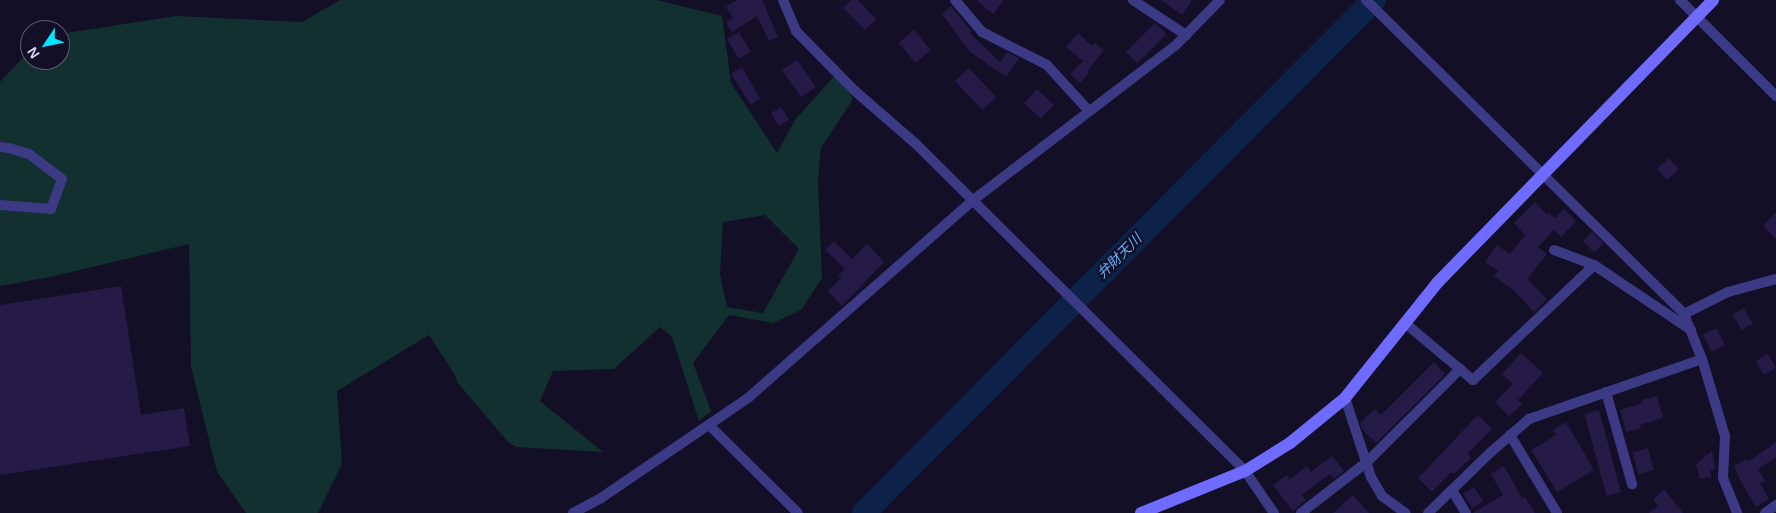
<!DOCTYPE html>
<html>
<head>
<meta charset="utf-8">
<style>
	body { margin:0 }
	#map { position:relative; width:1776px; height:513px; overflow:hidden; background:#130f26; font-family:Helvetica,"Noto Sans JP",sans-serif }
	div>[style] { position:absolute }
	.green>* { inset:0; background:#12302f }
	.river>* { height:24px; margin:-12px; padding:0 12px; transform-origin:12px; border-radius:12px; background:#0c2248 }
	.building>* { inset:0; background:#241b47; transform-origin:0 0 }
	.street>* { height:10px; margin:-5px; padding:0 5px; transform-origin:5px; border-radius:5px; background:#3d3a85 }
	.secondary>* { height:12px; margin:-6px; padding:0 6px; transform-origin:6px; border-radius:6px; background:#6f6bff }
	span { translate:-50% -50%; white-space:nowrap; text-align:center; line-height:1.15; -webkit-text-stroke:4px #130f26; paint-order:stroke }
	.water-label { font-size:14px; color:#62b6ff; font-style:italic }
	.north { position:absolute; left:20px; top:20px; width:50px; height:50px; box-sizing:border-box; background:#130f26; border:1px solid #625e7d; border-radius:50%; rotate:236deg; font-size:14px; font-weight:700; line-height:20px; text-align:center; color:#d9d4ff }
	.north::after { content:''; display:block; margin:auto; width:18px; height:22px; background:#00e5ff; clip-path:polygon(50% 0,100% 100%,50% 72%,0 100%) }
</style>
</head>
<body>
<div id="map">
	<div class="green">
		<i style="clip-path:polygon(evenodd,340px 0,657px 0,722px 16px,731px 83px,777px 153px,795px 120px,837px 73px,853px 99px,821px 148px,818px 180px,822px 278px,801px 310px,773px 323px,729px 315px,693px 363px,711px 411px,699px 421px,672px 337px,660px 327px,614px 369px,553px 371px,540px 401px,603px 452px,516px 447px,508px 442px,457px 382px,455px 375px,429px 335px,337px 391px,342px 464px,318px 513px,246px 513px,217px 472px,191px 367px,189px 244px,50px 277px,0 286px,0 82px,30px 50px,30px 60px,60px 60px,60px 34px,176px 16px,302px 22px,340px 0,765px 215px,799px 249px,763px 313px,727px 307px,720px 274px,723px 222px,765px 215px)"></i>
	</div>
	<div class="river">
		<i style="left:864px;top:513px;width:723px;rotate:-45.17deg"></i>
	</div>
	<div class="building">
		<i style="clip-path:polygon(737px 0,762px 0,778px 37px,769px 41px,757px 16px,732px 32px,726px 23px,733px 18px,726px 7px)"></i>
		<i style="clip-path:polygon(851px 0,858px 0,876px 19px,865px 30px,843px 8px)"></i>
		<i style="clip-path:polygon(976px 0,1004px 0,993px 14px)"></i>
		<i style="clip-path:polygon(1161px 0,1192px 0,1182px 15px)"></i>
		<i style="clip-path:polygon(951px 6px,972px 32px,970px 33px,1000px 62px,1007px 52px,1019px 58px,1006px 77px,970px 52px,942px 14px)"></i>
		<i style="left:1155px;top:23px;width:16px;height:41px;rotate:45deg"></i>
		<i style="left:914px;top:30px;width:26px;height:20px;rotate:50deg"></i>
		<i style="left:739px;top:32px;width:23px;height:14px;rotate:59deg"></i>
		<i style="clip-path:polygon(1078px 33px,1092px 46px,1095px 43px,1104px 50px,1087px 71px,1089px 73px,1080px 83px,1070px 74px,1083px 61px,1066px 47px)"></i>
		<i style="left:797px;top:60px;width:33px;height:18px;rotate:55deg"></i>
		<i style="clip-path:polygon(742px 67px,760px 98px,751px 105px,731px 74px)"></i>
		<i style="left:969px;top:68px;width:40px;height:19px;rotate:47deg"></i>
		<i style="left:1037px;top:89px;width:23px;height:19px;rotate:43deg"></i>
		<i style="left:781px;top:107px;width:15px;height:12px;rotate:58deg"></i>
		<i style="left:1669px;top:158px;width:15px;height:16px;rotate:48deg"></i>
		<i style="clip-path:polygon(1535px 202px,1547px 215px,1549px 213px,1555px 218px,1564px 209px,1576px 221px,1561px 237px,1554px 230px,1538px 247px,1547px 254px,1527px 279px,1547px 299px,1534px 312px,1514px 291px,1494px 276px,1498px 271px,1485px 262px,1497px 245px,1510px 254px,1525px 235px,1514px 223px)"></i>
		<i style="clip-path:polygon(1776px 212px,1776px 239px,1763px 226px)"></i>
		<i style="left:1592px;top:232px;width:16px;height:13px;rotate:45deg"></i>
		<i style="clip-path:polygon(834px 241px,852px 259px,867px 244px,884px 262px,842px 306px,828px 291px,841px 278px,838px 276px,845px 269px,825px 250px)"></i>
		<i style="clip-path:polygon(121px 286px,141px 415px,184px 408px,190px 446px,0 475px,0 305px)"></i>
		<i style="left:1744px;top:308px;width:18px;height:13px;rotate:61deg"></i>
		<i style="left:1716px;top:328px;width:19px;height:15px;rotate:62deg"></i>
		<i style="clip-path:polygon(1521px 353px,1543px 373px,1518px 400px,1522px 404px,1509px 416px,1495px 402px,1513px 384px,1502px 374px)"></i>
		<i style="left:1768px;top:354px;width:16px;height:14px;rotate:60deg"></i>
		<i style="clip-path:polygon(1434px 362px,1445px 374px,1376px 443px,1362px 429px,1360px 423px,1375px 409px,1381px 415px)"></i>
		<i style="clip-path:polygon(1657px 396px,1663px 418px,1640px 425px,1641px 428px,1626px 432px,1620px 410px,1643px 403px,1642px 400px)"></i>
		<i style="left:1599px;top:410px;width:85px;height:15px;rotate:75deg"></i>
		<i style="clip-path:polygon(1478px 415px,1492px 429px,1467px 454px,1471px 458px,1454px 474px,1451px 472px,1432px 492px,1418px 478px)"></i>
		<i style="clip-path:polygon(1566px 422px,1594px 470px,1557px 492px,1531px 450px,1556px 435px,1553px 430px)"></i>
		<i style="clip-path:polygon(1776px 442px,1776px 457px,1758px 469px,1765px 481px,1760px 483px,1769px 499px,1756px 507px,1740px 480px,1734px 466px,1747px 459px,1748px 462px)"></i>
		<i style="left:1648px;top:448px;width:23px;height:16px;rotate:75deg"></i>
		<i style="clip-path:polygon(1712px 451px,1715px 469px,1710px 471px,1712px 477px,1700px 479px,1696px 464px)"></i>
		<i style="clip-path:polygon(1332px 456px,1344px 471px,1334px 479px,1330px 474px,1302px 495px,1306px 500px,1293px 511px,1273px 485px,1287px 475px,1290px 479px,1307px 466px,1311px 472px)"></i>
		<i style="clip-path:polygon(1504px 466px,1522px 498px,1525px 497px,1535px 513px,1473px 513px,1503px 495px,1491px 474px)"></i>
		<i style="left:1474px;top:487px;width:17px;height:13px;rotate:57deg"></i>
		<i style="clip-path:polygon(1664px 489px,1683px 513px,1649px 513px,1658px 506px,1653px 499px)"></i>
		<i style="clip-path:polygon(1353px 495px,1369px 513px,1333px 513px)"></i>
	</div>
	<div class="street">
		<i style="left:783px;top:0;width:34px;rotate:67deg"></i>
		<i style="left:796px;top:31px;width:84px;rotate:45.5deg"></i>
		<i style="left:855px;top:91px;width:81px;rotate:41deg"></i>
		<i style="left:916px;top:144px;width:464px;rotate:44.8deg"></i>
		<i style="left:1245px;top:471px;width:51px;rotate:55.4deg"></i>
		<i style="left:955px;top:0;width:42px;rotate:49.8deg"></i>
		<i style="left:982px;top:32px;width:73px;rotate:26.9deg"></i>
		<i style="left:1047px;top:65px;width:62px;rotate:47.6deg"></i>
		<i style="left:1133px;top:0;width:64px;rotate:33.4deg"></i>
		<i style="left:1366px;top:0;width:447px;rotate:44.6deg"></i>
		<i style="left:1684px;top:314px;width:48px;rotate:68.2deg"></i>
		<i style="left:1702px;top:359px;width:80px;rotate:73.4deg"></i>
		<i style="left:1725px;top:436px;width:42px;rotate:92.7deg"></i>
		<i style="left:1723px;top:478px;width:38px;rotate:68deg"></i>
		<i style="left:1680px;top:0;width:136px;rotate:45deg"></i>
		<i style="left:0;top:147px;width:9px;rotate:6deg"></i>
		<i style="left:9px;top:148px;width:21px;rotate:17deg"></i>
		<i style="left:29px;top:154px;width:41px;rotate:37.1deg"></i>
		<i style="left:62px;top:179px;width:32px;rotate:110deg"></i>
		<i style="left:51px;top:209px;width:51px;rotate:-175.5deg"></i>
		<i style="left:1554px;top:250px;width:43px;rotate:20.6deg"></i>
		<i style="left:1594px;top:265px;width:117px;rotate:33.8deg"></i>
		<i style="left:1684px;top:314px;width:49px;rotate:-26.6deg"></i>
		<i style="left:1728px;top:292px;width:50px;rotate:-15.2deg"></i>
		<i style="left:1405px;top:323px;width:89px;rotate:40deg"></i>
		<i style="left:1473px;top:380px;width:167px;rotate:-43.5deg"></i>
		<i style="left:1606px;top:392px;width:96px;rotate:74.2deg"></i>
		<i style="left:1345px;top:398px;width:83px;rotate:71.8deg"></i>
		<i style="left:1371px;top:477px;width:22px;rotate:60deg"></i>
		<i style="left:1382px;top:496px;width:29px;rotate:36deg"></i>
		<i style="left:709px;top:425px;width:125px;rotate:44.7deg"></i>
		<i style="left:1510px;top:435px;width:91px;rotate:58.9deg"></i>
		<i style="left:1452px;top:490px;width:27px;rotate:59deg"></i>
		<i style="left:573px;top:513px;width:32px;rotate:-28deg"></i>
		<i style="left:601px;top:498px;width:178px;rotate:-34.2deg"></i>
		<i style="left:748px;top:398px;width:298px;rotate:-41.3deg"></i>
		<i style="left:972px;top:201px;width:255px;rotate:-37.4deg"></i>
		<i style="left:1175px;top:46px;width:64px;rotate:-45.6deg"></i>
		<i style="left:1301px;top:513px;width:83px;rotate:-37.7deg"></i>
		<i style="left:1367px;top:462px;width:132px;rotate:-45deg"></i>
		<i style="left:1428px;top:513px;width:88px;rotate:-44.1deg"></i>
		<i style="left:1491px;top:452px;width:50px;rotate:-41deg"></i>
		<i style="left:1529px;top:419px;width:183px;rotate:-19.1deg"></i>
		<i style="left:1765px;top:513px;width:14px;rotate:-36deg"></i>
	</div>
	<div class="secondary">
		<i style="left:1141px;top:513px;width:112px;rotate:-22deg"></i>
		<i style="left:1245px;top:471px;width:53px;rotate:-31.9deg"></i>
		<i style="left:1290px;top:443px;width:71px;rotate:-39.3deg"></i>
		<i style="left:1345px;top:398px;width:149px;rotate:-51.3deg"></i>
		<i style="left:1438px;top:282px;width:394px;rotate:-45.7deg"></i>
	</div>
	<div class="water-label">
		<span style="left:1119px;top:256px;rotate:-45deg">弁財天川</span>
	</div>
	<div class="north">N</div>
</div>
</body>
</html>
